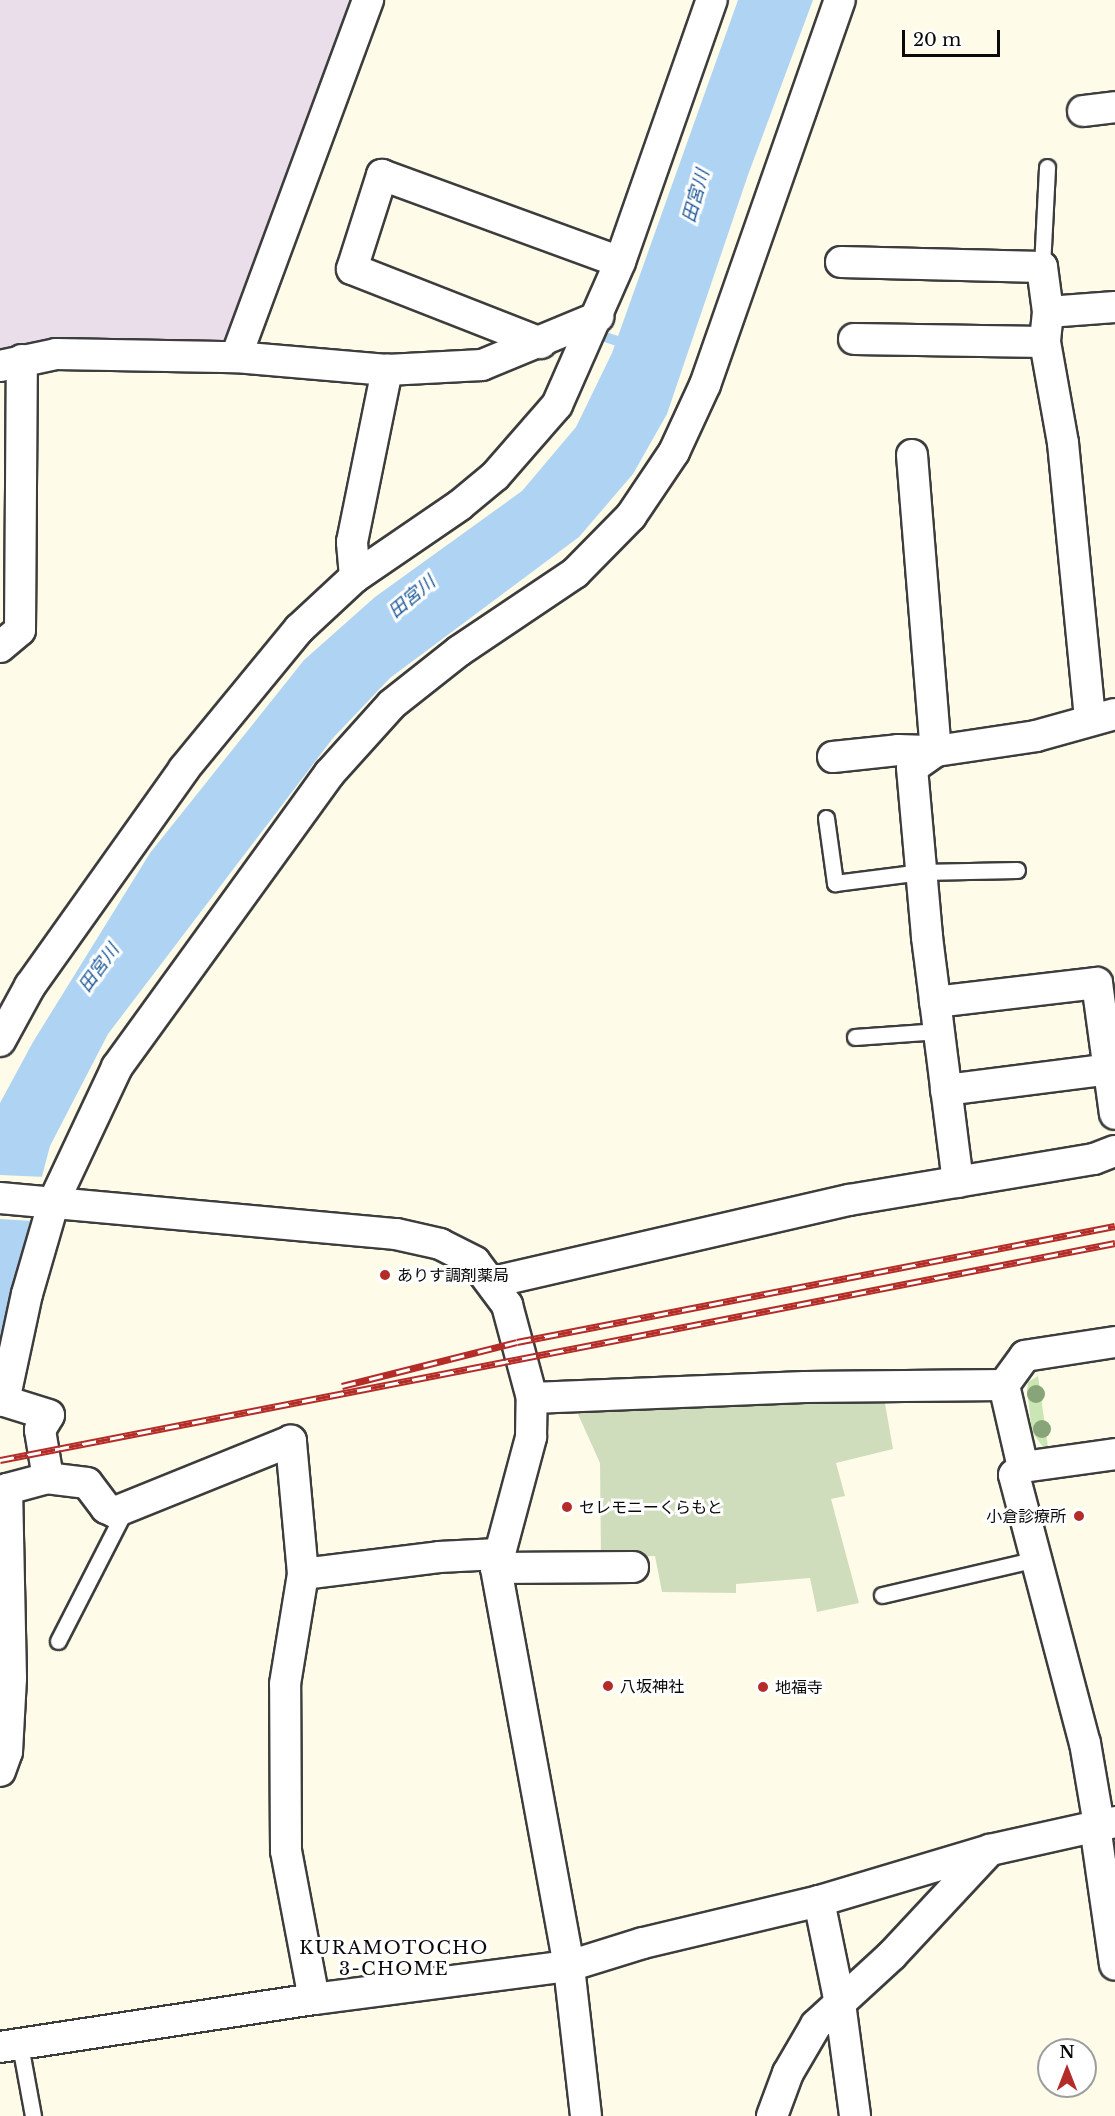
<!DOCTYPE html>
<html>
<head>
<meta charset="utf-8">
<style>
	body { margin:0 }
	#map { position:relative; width:1115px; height:2116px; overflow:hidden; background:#fefce8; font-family:"Libre Baskerville","Noto Sans JP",serif }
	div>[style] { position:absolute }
	.industrial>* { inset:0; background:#e9dee9 }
	.green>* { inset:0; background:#cae6b4 }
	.cemetery>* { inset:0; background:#d0ddbc }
	.water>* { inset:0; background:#afd4f3 }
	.pier>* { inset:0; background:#fefce8 }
	.stream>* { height:10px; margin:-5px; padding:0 5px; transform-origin:5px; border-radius:5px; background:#afd4f3 }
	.roads { filter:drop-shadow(2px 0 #3d3d3d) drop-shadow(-2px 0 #3d3d3d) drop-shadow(0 2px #3d3d3d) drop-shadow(0 -2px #3d3d3d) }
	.service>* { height:15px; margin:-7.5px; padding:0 7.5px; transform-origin:7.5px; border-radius:7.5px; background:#fff }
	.minor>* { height:30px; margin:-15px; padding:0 15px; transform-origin:15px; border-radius:15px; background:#fff }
	.rail>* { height:7px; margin-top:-3.5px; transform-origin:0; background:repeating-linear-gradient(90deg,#fff 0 14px,#b42c28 0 28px); box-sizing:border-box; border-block:2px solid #b42c28 }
	.trees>* { width:18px; height:18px; margin:-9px; border-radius:50%; background:#87a579 }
	.dots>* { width:16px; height:16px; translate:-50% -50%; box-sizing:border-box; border:3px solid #fff; border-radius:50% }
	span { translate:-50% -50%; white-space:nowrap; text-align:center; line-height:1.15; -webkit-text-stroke:6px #fff; paint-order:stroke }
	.poi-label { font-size:16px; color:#0a0a0a }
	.left { translate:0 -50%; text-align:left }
	.right { translate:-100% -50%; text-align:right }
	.water-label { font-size:18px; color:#195696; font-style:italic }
	.neighbourhood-label { font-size:18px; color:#0a0a0a; letter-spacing:1.5px }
	.north { position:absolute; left:1037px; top:2038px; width:60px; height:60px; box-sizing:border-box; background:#fff; border:2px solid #9d9d9d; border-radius:50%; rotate:0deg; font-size:16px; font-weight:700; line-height:24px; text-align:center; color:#0a0a0a }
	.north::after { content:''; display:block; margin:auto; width:21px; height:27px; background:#b42c28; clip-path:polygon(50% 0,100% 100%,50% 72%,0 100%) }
	.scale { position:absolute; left:902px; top:30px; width:98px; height:27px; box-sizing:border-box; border:3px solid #0a0a0a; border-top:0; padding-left:8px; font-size:18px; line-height:21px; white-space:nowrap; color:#0a0a0a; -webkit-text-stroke:4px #fff; paint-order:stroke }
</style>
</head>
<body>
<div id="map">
	<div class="industrial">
		<i style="clip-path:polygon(0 0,355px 0,226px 344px,0 352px)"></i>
	</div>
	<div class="green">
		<i style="clip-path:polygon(1038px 1376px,1048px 1447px,1043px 1447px,1032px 1432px,1027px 1390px,1028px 1382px)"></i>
	</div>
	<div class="cemetery">
		<i style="clip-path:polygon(884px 1398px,893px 1449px,836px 1463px,845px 1496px,831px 1499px,859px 1603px,817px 1612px,810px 1578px,736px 1584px,736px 1593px,662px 1592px,655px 1556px,601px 1558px,600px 1463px,577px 1412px)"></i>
	</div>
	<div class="water">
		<i style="clip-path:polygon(738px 0,813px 0,748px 175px,667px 414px,633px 474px,579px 537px,390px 678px,333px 738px,108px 1034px,50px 1146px,0 1336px,0 1103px,33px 1042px,150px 853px,304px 660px,375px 597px,522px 491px,576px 427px,612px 353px)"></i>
	</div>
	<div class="pier">
		<i style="clip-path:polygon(0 1175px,45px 1177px,33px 1221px,0 1219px)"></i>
	</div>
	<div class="stream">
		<i style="left:602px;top:336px;width:29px;rotate:18deg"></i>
	</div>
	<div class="roads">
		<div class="service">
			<i style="left:1042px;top:267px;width:100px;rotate:-87.1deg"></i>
			<i style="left:826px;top:818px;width:66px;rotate:82.1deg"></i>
			<i style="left:835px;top:883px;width:87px;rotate:-7.3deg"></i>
			<i style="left:921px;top:872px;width:96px;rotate:-1.2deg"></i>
			<i style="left:855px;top:1037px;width:84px;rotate:-4.1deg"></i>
			<i style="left:882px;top:1595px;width:159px;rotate:-13.1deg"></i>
			<i style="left:58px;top:1641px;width:147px;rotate:-62.9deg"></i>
			<i style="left:20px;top:2045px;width:72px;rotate:79.6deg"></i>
		</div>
		<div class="minor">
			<i style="left:1083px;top:111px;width:32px;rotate:-7deg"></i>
			<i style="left:841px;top:262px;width:201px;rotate:1.4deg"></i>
			<i style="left:1042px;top:267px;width:45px;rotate:82.4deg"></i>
			<i style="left:1048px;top:312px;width:67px;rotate:-4.3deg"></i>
			<i style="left:1048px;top:312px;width:30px;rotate:96deg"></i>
			<i style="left:1045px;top:342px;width:103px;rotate:79.9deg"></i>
			<i style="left:1063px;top:443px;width:277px;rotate:84.4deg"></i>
			<i style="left:854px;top:339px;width:191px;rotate:0.9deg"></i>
			<i style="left:541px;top:343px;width:203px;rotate:-158.6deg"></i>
			<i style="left:352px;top:269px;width:99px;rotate:-72.3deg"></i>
			<i style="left:382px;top:175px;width:253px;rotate:20.1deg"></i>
			<i style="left:0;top:366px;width:57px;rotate:-12.1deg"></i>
			<i style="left:56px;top:354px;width:180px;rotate:1deg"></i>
			<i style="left:387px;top:370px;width:95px;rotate:-3deg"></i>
			<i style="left:482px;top:365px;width:126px;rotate:-22.5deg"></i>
			<i style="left:912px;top:455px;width:297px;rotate:85.4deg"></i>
			<i style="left:936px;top:751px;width:29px;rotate:145deg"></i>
			<i style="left:912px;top:768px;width:170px;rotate:84.9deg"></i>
			<i style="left:927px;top:937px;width:247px;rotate:82.8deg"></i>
			<i style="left:355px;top:577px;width:35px;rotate:-95deg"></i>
			<i style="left:352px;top:542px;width:176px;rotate:-78.5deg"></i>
			<i style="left:387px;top:370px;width:152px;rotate:-175.1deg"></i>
			<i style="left:236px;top:357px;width:381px;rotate:-69.7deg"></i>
			<i style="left:0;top:647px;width:26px;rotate:-40deg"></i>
			<i style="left:20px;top:630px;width:270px;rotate:-89.6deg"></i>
			<i style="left:833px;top:757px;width:65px;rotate:-6.1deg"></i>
			<i style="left:898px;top:750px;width:38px;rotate:2deg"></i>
			<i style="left:936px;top:751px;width:101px;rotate:-8.5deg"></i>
			<i style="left:1036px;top:736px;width:82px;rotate:-15.6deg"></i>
			<i style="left:935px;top:1002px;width:163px;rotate:-6.7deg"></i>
			<i style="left:1097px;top:983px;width:132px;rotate:82.2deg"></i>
			<i style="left:0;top:1041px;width:63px;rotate:-61.4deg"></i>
			<i style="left:30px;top:986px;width:266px;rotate:-54.6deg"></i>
			<i style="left:184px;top:769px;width:181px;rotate:-50.6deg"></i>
			<i style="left:299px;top:629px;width:76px;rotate:-42.9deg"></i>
			<i style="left:355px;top:577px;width:127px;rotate:-34.4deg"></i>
			<i style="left:460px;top:505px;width:45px;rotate:-39.6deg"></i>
			<i style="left:495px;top:476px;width:94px;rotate:-48.9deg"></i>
			<i style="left:557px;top:405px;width:156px;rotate:-66.2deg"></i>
			<i style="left:620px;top:262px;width:278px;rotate:-70.7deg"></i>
			<i style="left:946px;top:1090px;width:164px;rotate:-7.3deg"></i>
			<i style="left:0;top:1198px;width:398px;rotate:5.2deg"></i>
			<i style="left:396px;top:1234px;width:45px;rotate:12.8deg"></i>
			<i style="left:440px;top:1244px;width:39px;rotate:27deg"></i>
			<i style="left:475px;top:1262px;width:54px;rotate:53.3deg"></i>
			<i style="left:507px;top:1305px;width:96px;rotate:75deg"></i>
			<i style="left:493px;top:1282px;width:365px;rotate:-13deg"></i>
			<i style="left:849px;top:1200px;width:248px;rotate:-9.5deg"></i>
			<i style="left:1094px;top:1159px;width:22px;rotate:-21deg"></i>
			<i style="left:1115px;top:1342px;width:91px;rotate:171.2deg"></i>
			<i style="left:1025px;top:1356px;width:36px;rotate:126deg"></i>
			<i style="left:1004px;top:1385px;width:84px;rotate:77deg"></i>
			<i style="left:1023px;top:1467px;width:93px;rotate:-8deg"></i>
			<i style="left:1023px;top:1467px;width:12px;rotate:138deg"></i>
			<i style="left:1014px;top:1475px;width:277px;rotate:75.2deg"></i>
			<i style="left:1085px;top:1743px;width:83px;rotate:80.3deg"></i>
			<i style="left:496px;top:1568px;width:137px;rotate:-0.4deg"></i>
			<i style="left:303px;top:1574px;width:137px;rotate:-7.1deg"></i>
			<i style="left:439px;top:1557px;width:59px;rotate:-2.9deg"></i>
			<i style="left:0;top:1771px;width:20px;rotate:-70deg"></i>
			<i style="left:7px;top:1752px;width:74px;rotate:-86.9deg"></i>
			<i style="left:11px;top:1678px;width:189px;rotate:-91.2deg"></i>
			<i style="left:7px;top:1489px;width:42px;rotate:-15deg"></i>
			<i style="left:1095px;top:1826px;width:140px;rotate:81.8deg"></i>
			<i style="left:819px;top:1901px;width:104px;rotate:78.4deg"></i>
			<i style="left:840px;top:2003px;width:114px;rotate:82.4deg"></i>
			<i style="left:314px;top:1999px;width:151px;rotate:-100.7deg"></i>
			<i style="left:286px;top:1851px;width:167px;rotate:-90.3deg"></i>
			<i style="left:285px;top:1684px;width:111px;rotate:-80.7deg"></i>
			<i style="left:303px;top:1574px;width:134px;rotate:-95.2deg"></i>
			<i style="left:291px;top:1441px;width:190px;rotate:158deg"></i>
			<i style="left:115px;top:1512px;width:10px;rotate:-156deg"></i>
			<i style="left:106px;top:1508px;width:31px;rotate:-127deg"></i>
			<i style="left:87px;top:1483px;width:39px;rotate:-173deg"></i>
			<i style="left:48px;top:1478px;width:49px;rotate:-99.5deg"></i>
			<i style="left:40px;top:1430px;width:17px;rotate:-59deg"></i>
			<i style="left:49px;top:1415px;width:47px;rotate:-162.7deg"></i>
			<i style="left:4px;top:1401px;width:109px;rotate:-77.9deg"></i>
			<i style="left:27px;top:1294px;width:97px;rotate:-73.8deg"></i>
			<i style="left:54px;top:1201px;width:148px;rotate:-64.8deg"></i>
			<i style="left:117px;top:1067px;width:362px;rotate:-54.1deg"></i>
			<i style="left:329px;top:774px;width:94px;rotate:-48deg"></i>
			<i style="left:392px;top:704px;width:85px;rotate:-38.3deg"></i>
			<i style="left:459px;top:651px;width:140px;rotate:-33.9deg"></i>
			<i style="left:575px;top:573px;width:80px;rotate:-45.5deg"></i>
			<i style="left:631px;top:516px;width:77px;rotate:-56.1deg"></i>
			<i style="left:674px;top:452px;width:74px;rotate:-65.2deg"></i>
			<i style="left:705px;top:385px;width:408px;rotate:-70.7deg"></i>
			<i style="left:0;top:2047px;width:318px;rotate:-8.7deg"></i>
			<i style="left:314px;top:1999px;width:257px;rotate:-7.4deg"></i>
			<i style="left:569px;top:1966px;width:77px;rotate:-17.3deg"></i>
			<i style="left:643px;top:1943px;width:181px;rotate:-13.4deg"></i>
			<i style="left:819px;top:1901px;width:178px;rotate:-16.6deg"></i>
			<i style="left:990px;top:1850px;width:128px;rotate:-12.6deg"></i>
			<i style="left:586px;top:2116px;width:151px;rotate:-96.5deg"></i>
			<i style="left:569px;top:1966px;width:405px;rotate:-100.4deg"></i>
			<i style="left:496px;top:1568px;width:136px;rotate:-75deg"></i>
			<i style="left:531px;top:1437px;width:39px;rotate:-89deg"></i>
			<i style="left:532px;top:1398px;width:273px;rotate:-2.3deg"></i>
			<i style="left:805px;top:1387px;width:199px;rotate:-0.6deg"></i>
			<i style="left:772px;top:2116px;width:46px;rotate:-69.6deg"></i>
			<i style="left:788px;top:2073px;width:56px;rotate:-59.7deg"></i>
			<i style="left:816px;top:2025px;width:103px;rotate:-42.6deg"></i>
			<i style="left:892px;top:1955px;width:144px;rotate:-47deg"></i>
		</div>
	</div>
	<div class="rail">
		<i style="left:342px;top:1386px;width:180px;rotate:-14.1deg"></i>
		<i style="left:517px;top:1342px;width:609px;rotate:-10.98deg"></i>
		<i style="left:0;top:1460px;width:1136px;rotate:-11.01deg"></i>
	</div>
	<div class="trees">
		<i style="left:1036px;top:1394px"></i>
		<i style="left:1042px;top:1429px"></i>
	</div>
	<div class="dots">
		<i style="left:385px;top:1275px;background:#b42c28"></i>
		<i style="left:567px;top:1507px;background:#b42c28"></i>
		<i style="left:1079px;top:1516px;background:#b42c28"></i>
		<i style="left:608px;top:1686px;background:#b42c28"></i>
		<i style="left:763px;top:1687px;background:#b42c28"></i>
	</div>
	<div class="poi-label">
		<span class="left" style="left:397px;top:1275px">ありす調剤薬局</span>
		<span class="left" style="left:579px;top:1507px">セレモニーくらもと</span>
		<span class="right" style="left:1066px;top:1516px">小倉診療所</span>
		<span class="left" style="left:620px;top:1686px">八坂神社</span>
		<span class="left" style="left:775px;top:1687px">地福寺</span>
	</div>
	<div class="water-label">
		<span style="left:696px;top:196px;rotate:-74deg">田宮川</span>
		<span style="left:412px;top:597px;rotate:-40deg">田宮川</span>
		<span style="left:99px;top:968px;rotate:-54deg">田宮川</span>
	</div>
	<div class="neighbourhood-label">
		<span style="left:394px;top:1959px">KURAMOTOCHO<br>3-CHOME</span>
	</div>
	<div class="north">N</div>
	<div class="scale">20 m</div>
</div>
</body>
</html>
